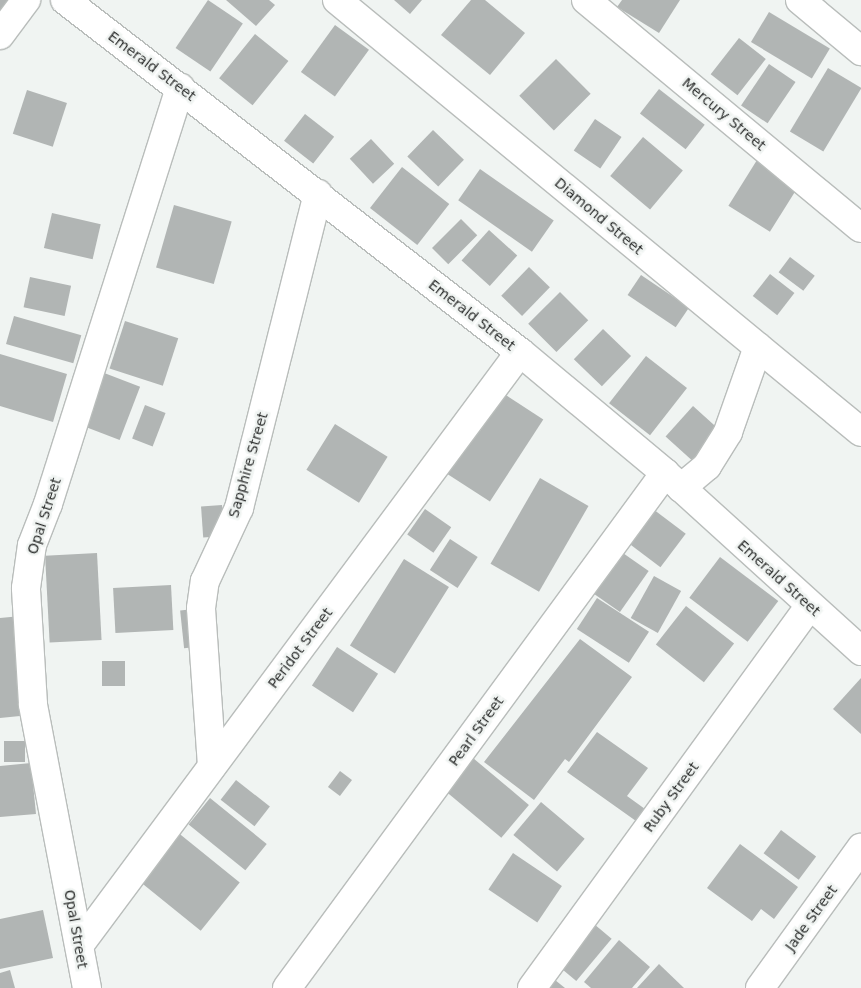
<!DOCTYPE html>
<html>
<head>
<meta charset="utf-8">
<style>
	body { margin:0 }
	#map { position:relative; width:861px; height:988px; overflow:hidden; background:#f0f4f2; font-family:"DejaVu Sans",sans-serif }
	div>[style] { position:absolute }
	.building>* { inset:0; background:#b1b5b4; transform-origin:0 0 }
	.roads { filter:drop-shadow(1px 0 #b9bdbb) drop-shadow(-1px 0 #b9bdbb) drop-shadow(0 1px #b9bdbb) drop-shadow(0 -1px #b9bdbb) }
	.street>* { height:28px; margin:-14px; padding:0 14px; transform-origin:14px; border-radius:14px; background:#fff }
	span { translate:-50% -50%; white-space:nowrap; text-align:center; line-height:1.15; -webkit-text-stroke:5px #f0f4f2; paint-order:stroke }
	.street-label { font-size:14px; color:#2a2c2b }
</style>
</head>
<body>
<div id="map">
	<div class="building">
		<i style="clip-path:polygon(0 0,11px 0,0 12px)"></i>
		<i style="left:208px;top:0;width:42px;height:58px;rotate:34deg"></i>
		<i style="clip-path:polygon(226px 0,269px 0,275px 5px,256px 26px)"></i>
		<i style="clip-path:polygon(394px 0,422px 0,410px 14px)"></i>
		<i style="clip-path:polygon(471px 0,485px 0,525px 33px,490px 75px,441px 35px)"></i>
		<i style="clip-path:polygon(622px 0,680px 0,659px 33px,617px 7px)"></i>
		<i style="left:769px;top:12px;width:71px;height:35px;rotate:31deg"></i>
		<i style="left:335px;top:25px;width:42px;height:58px;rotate:36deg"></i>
		<i style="left:255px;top:34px;width:43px;height:57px;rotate:39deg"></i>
		<i style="left:739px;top:38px;width:34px;height:46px;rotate:38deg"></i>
		<i style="left:556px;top:59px;width:49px;height:52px;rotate:45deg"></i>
		<i style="left:769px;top:64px;width:32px;height:50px;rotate:34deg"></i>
		<i style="left:828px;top:68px;width:39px;height:74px;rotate:31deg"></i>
		<i style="left:659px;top:89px;width:58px;height:31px;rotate:38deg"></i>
		<i style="left:27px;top:90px;width:42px;height:46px;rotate:18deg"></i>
		<i style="left:305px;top:114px;width:37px;height:34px;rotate:38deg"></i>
		<i style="left:595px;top:119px;width:32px;height:38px;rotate:34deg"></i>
		<i style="left:433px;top:130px;width:43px;height:37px;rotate:44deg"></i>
		<i style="left:643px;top:137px;width:52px;height:51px;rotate:40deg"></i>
		<i style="left:371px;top:139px;width:34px;height:29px;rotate:47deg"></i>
		<i style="left:757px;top:160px;width:49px;height:54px;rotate:32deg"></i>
		<i style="left:402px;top:167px;width:60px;height:52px;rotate:38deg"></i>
		<i style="left:480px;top:169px;width:90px;height:38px;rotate:35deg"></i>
		<i style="left:174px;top:205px;width:60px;height:65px;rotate:16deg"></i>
		<i style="left:52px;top:213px;width:50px;height:36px;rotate:13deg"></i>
		<i style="left:461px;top:219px;width:23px;height:41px;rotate:45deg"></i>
		<i style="left:489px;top:230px;width:38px;height:41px;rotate:42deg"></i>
		<i style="left:790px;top:257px;width:31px;height:19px;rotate:37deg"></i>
		<i style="left:529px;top:267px;width:29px;height:40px;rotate:44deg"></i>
		<i style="left:770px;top:274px;width:31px;height:28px;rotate:38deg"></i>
		<i style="left:641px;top:275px;width:58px;height:24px;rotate:34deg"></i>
		<i style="left:30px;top:277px;width:42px;height:31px;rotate:12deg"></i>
		<i style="left:560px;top:292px;width:40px;height:45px;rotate:45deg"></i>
		<i style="left:14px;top:316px;width:70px;height:29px;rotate:16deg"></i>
		<i style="left:125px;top:321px;width:56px;height:50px;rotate:18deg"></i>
		<i style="left:603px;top:329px;width:39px;height:42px;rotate:44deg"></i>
		<i style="clip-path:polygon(0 354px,67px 374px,53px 422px,0 406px)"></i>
		<i style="left:646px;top:356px;width:52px;height:60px;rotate:38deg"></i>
		<i style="left:99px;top:371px;width:44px;height:57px;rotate:21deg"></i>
		<i style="left:498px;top:390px;width:54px;height:98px;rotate:33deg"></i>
		<i style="left:145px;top:405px;width:22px;height:36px;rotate:21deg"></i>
		<i style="left:693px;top:406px;width:38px;height:41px;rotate:42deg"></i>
		<i style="left:335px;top:424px;width:62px;height:54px;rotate:32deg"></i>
		<i style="left:540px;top:478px;width:56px;height:99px;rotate:30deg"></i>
		<i style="left:641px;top:500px;width:56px;height:42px;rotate:37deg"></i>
		<i style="left:222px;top:505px;width:31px;height:21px;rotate:86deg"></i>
		<i style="left:425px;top:509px;width:32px;height:31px;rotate:35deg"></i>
		<i style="left:450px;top:539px;width:33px;height:37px;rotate:33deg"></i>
		<i style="left:620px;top:551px;width:35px;height:50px;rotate:35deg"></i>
		<i style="left:97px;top:553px;width:87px;height:52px;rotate:87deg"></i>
		<i style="left:720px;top:557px;width:73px;height:51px;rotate:37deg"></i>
		<i style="left:404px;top:559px;width:53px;height:102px;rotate:32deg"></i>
		<i style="left:654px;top:576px;width:31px;height:48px;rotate:29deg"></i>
		<i style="left:171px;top:585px;width:45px;height:58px;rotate:87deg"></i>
		<i style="left:597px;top:598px;width:62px;height:37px;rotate:33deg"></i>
		<i style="left:686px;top:606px;width:61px;height:49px;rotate:38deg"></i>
		<i style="left:203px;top:608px;width:38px;height:23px;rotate:84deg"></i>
		<i style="clip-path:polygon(21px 616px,30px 715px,0 718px,0 618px)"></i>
		<i style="clip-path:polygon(580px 639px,632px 677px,569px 762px,565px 759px,534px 800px,484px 762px)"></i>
		<i style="left:337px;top:647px;width:49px;height:46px;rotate:33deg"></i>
		<i style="left:102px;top:661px;width:23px;height:25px"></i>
		<i style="clip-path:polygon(861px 678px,861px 734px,833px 709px)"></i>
		<i style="clip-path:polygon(597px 732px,648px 768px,627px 796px,645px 809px,636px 821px,567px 772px)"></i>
		<i style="left:25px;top:741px;width:21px;height:21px;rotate:90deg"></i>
		<i style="left:473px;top:758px;width:73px;height:43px;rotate:40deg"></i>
		<i style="clip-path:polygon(31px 763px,36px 814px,0 817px,0 766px)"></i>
		<i style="left:340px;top:771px;width:15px;height:20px;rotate:37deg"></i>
		<i style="left:236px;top:780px;width:43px;height:25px;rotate:38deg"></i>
		<i style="left:210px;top:798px;width:73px;height:34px;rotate:39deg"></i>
		<i style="left:541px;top:802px;width:57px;height:43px;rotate:40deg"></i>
		<i style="left:781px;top:830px;width:44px;height:29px;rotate:37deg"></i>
		<i style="left:176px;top:831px;width:82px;height:62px;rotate:39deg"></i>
		<i style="clip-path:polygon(740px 844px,798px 887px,774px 919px,761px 909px,752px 921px,707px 888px)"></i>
		<i style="left:513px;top:853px;width:59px;height:44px;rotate:34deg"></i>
		<i style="clip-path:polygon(43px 910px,53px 958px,0 969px,0 919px)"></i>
		<i style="left:594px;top:924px;width:23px;height:55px;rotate:40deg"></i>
		<i style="clip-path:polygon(619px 940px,650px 967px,632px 988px,591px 988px,584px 982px)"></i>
		<i style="clip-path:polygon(659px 964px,684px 988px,637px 988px)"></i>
		<i style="clip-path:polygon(10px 970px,15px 988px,0 988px,0 973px)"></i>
		<i style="clip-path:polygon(555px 980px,565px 988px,549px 988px)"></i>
	</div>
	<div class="roads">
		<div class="street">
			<i style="left:65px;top:0;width:575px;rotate:37.73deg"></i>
			<i style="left:520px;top:352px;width:189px;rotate:39.8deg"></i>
			<i style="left:665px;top:473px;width:265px;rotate:42.2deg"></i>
			<i style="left:337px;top:0;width:679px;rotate:39.5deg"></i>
			<i style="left:586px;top:0;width:357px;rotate:39.7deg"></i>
			<i style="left:800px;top:0;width:80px;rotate:39.9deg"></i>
			<i style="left:0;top:35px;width:44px;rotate:-53.4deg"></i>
			<i style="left:681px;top:488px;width:34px;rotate:-40deg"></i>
			<i style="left:707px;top:466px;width:40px;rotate:-58deg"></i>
			<i style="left:728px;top:432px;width:90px;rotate:-70.6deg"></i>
			<i style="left:212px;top:766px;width:158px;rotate:-94deg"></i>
			<i style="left:201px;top:608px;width:27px;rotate:-82deg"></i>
			<i style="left:205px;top:581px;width:81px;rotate:-65deg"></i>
			<i style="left:239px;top:508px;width:324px;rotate:-75.9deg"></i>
			<i style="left:81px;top:943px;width:736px;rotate:-53.39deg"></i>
			<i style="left:87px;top:988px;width:289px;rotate:-100.8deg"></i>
			<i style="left:33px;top:704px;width:116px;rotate:-93.5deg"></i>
			<i style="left:26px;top:588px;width:43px;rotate:-82.1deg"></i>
			<i style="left:32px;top:545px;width:44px;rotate:-68.7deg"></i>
			<i style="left:48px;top:504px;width:437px;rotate:-72.4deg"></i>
			<i style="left:287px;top:988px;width:639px;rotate:-53.72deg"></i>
			<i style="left:532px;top:988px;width:472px;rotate:-54deg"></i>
			<i style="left:760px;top:988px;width:173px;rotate:-54.2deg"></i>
		</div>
	</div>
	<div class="street-label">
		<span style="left:152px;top:66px;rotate:37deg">Emerald Street</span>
		<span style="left:724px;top:114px;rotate:40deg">Mercury Street</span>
		<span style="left:599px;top:216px;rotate:40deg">Diamond Street</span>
		<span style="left:472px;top:315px;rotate:38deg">Emerald Street</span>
		<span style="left:248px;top:465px;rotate:-74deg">Sapphire Street</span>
		<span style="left:44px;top:516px;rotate:-72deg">Opal Street</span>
		<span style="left:779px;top:578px;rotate:42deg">Emerald Street</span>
		<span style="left:300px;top:648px;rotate:-53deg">Peridot Street</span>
		<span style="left:476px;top:731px;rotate:-54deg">Pearl Street</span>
		<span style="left:671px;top:797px;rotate:-54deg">Ruby Street</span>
		<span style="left:811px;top:918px;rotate:-54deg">Jade Street</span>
		<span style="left:76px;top:929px;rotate:80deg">Opal Street</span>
	</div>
</div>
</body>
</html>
